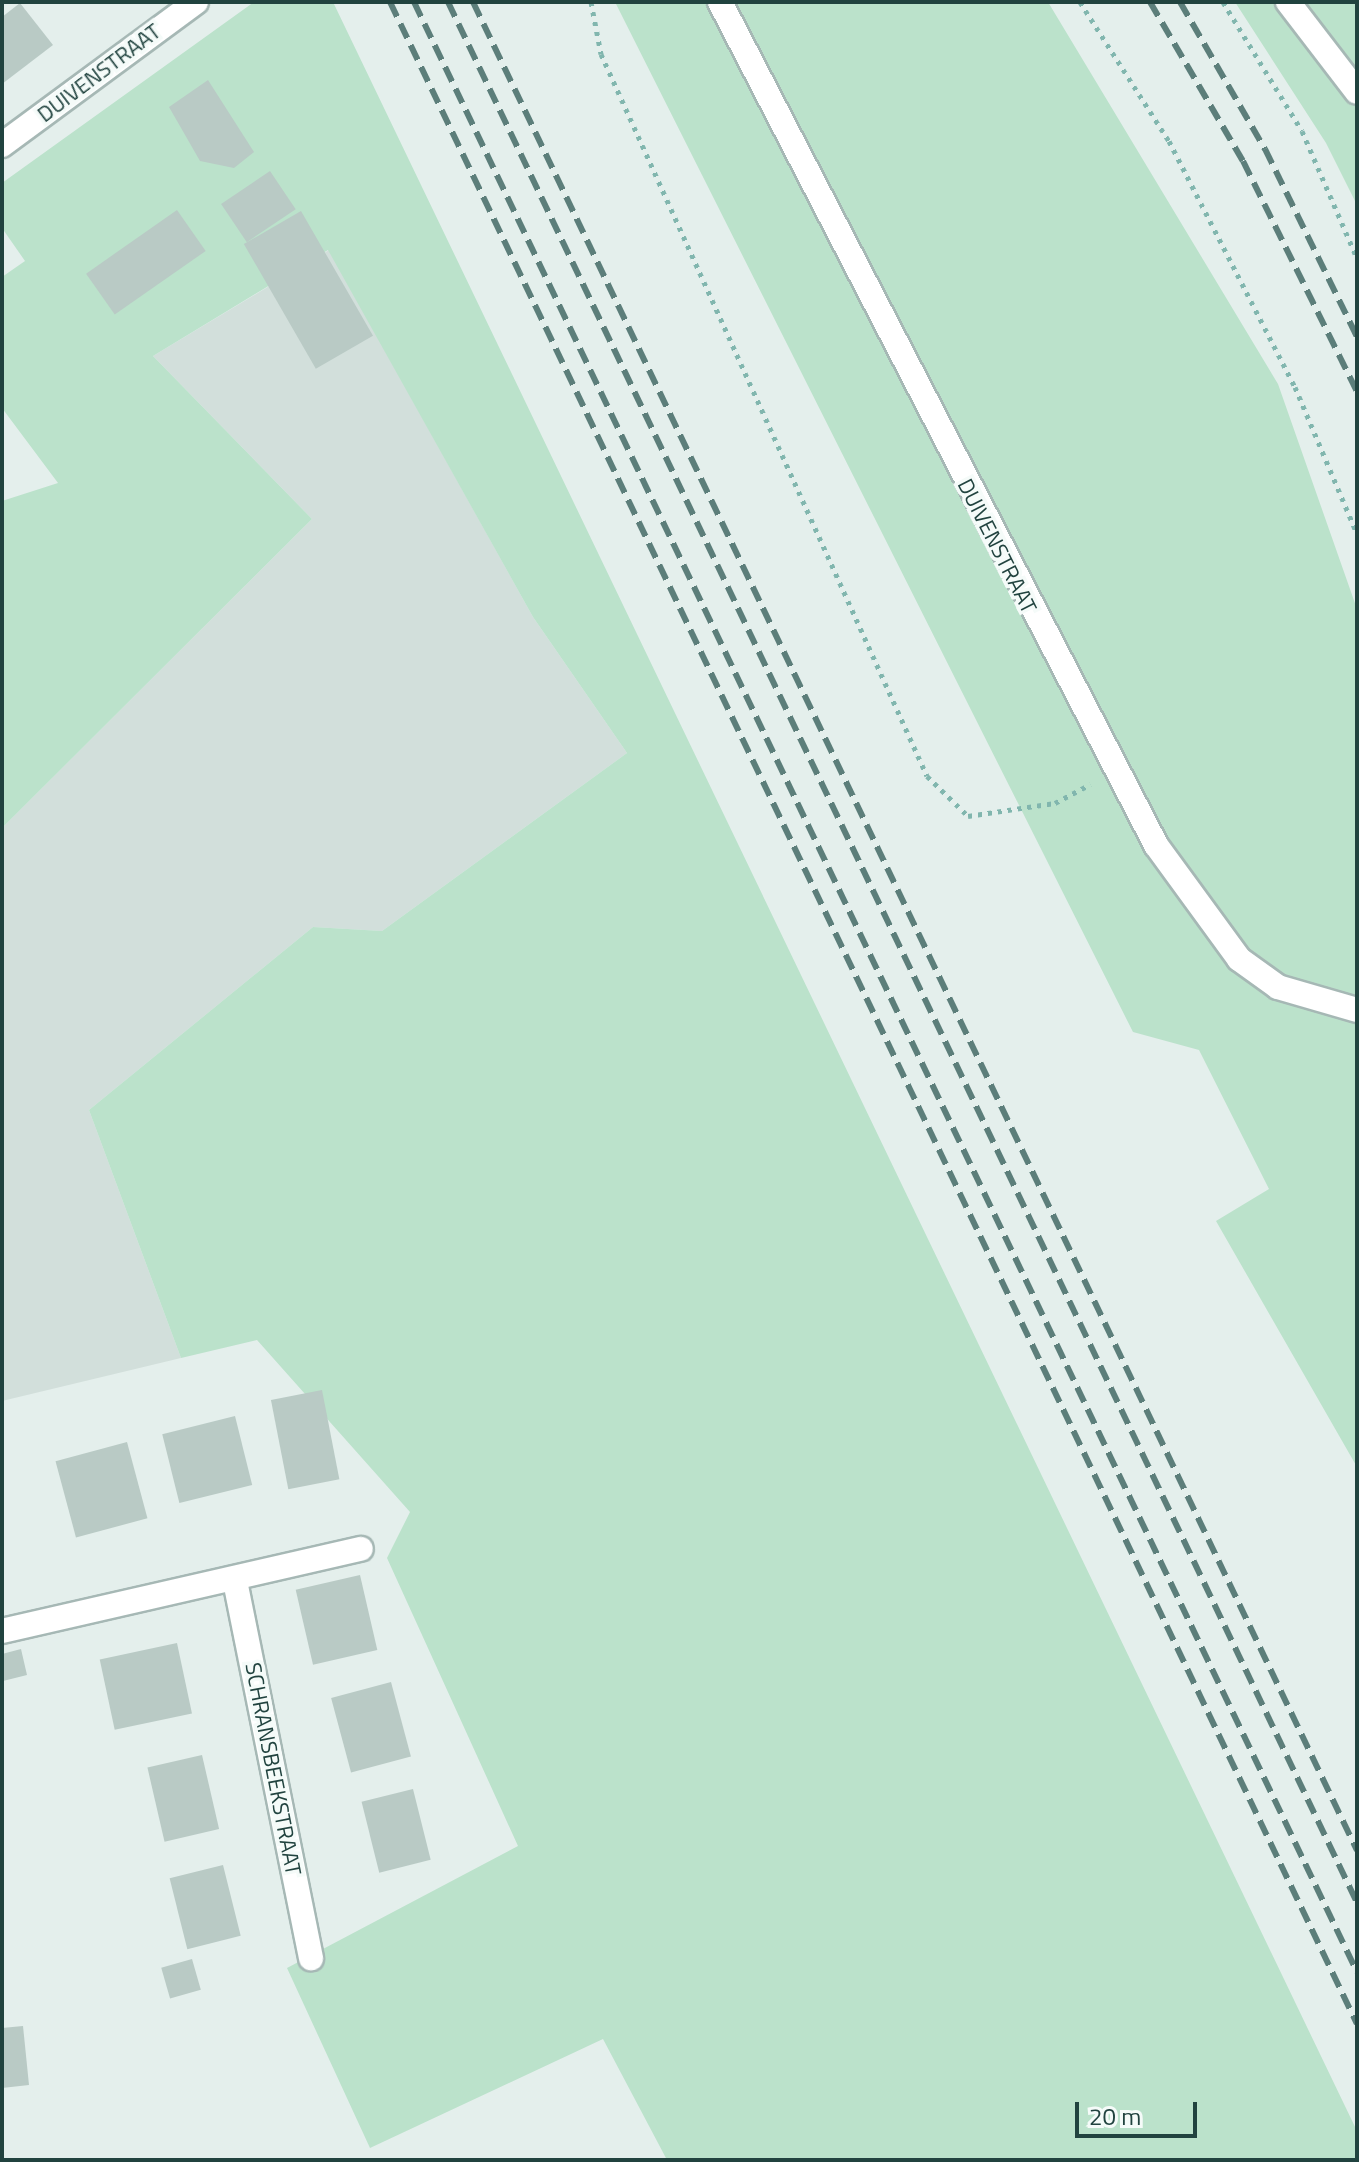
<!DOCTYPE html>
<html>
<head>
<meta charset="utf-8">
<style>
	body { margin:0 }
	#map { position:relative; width:1359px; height:2162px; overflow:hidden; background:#e4efec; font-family:"Titillium Web",sans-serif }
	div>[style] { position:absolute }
	.built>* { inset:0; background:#d2dfdb }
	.green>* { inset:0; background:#bbe2cb }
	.building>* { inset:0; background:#b9cac5; transform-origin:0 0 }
	.path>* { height:5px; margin-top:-2.5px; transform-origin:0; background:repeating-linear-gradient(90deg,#81b6ae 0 4px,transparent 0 10px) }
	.roads { filter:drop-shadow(2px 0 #a6b8b5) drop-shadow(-2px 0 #a6b8b5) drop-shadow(0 2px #a6b8b5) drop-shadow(0 -2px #a6b8b5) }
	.street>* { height:24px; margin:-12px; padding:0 12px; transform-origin:12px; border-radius:12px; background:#fff }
	.rail>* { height:6px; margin-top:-3px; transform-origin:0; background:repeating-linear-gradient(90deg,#5c7e7a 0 16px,transparent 0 24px) }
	span { translate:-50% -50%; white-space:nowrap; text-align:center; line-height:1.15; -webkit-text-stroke:7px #f5fbf9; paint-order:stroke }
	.street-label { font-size:22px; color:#21433f }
	.frame { position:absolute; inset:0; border:4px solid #21433f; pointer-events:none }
	.scale { position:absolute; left:1075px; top:2102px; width:122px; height:36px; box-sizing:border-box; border:4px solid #21433f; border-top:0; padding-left:10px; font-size:24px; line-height:28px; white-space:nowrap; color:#21433f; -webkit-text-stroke:6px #f5fbf9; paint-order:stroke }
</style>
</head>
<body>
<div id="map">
	<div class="built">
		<i style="clip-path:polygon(329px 250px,533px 617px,627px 753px,382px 931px,313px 927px,89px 1110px,181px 1358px,2px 1401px,2px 828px,312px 519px,153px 356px)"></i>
	</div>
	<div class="green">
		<i style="clip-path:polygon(254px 2px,333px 2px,1357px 2131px,1357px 2160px,667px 2160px,603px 2039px,370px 2148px,287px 1968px,518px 1846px,387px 1558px,410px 1512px,257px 1340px,181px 1358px,89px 1110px,313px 927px,382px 931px,627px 753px,533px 617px,328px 250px,153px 356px,312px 519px,2px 828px,2px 501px,58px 483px,2px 408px,2px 277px,25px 261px,2px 228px,2px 183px)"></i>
		<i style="clip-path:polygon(615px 2px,1048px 2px,1278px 384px,1357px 609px,1357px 1467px,1216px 1221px,1269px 1189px,1199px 1050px,1133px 1032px)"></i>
		<i style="clip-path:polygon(1235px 2px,1357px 2px,1357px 205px,1326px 143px)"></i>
	</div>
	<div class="building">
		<i style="clip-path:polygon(20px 3px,53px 45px,2px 84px,2px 17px)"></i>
		<i style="clip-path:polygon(208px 80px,254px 152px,234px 168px,200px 161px,169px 107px)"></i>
		<i style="left:270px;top:171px;width:46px;height:59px;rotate:56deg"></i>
		<i style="left:177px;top:210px;width:50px;height:111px;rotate:55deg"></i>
		<i style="left:301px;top:211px;width:144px;height:66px;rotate:60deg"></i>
		<i style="left:322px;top:1390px;width:91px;height:52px;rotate:79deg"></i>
		<i style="left:235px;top:1416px;width:71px;height:75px;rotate:76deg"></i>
		<i style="left:127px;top:1442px;width:79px;height:74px;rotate:75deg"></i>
		<i style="left:360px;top:1575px;width:77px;height:66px;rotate:77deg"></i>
		<i style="left:177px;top:1643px;width:72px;height:79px;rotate:78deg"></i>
		<i style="clip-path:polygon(21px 1649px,27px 1675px,3px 1681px,2px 1654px)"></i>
		<i style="left:391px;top:1682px;width:77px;height:62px;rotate:75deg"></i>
		<i style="left:202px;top:1755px;width:76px;height:56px;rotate:77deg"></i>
		<i style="left:413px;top:1789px;width:73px;height:53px;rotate:76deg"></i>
		<i style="left:223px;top:1865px;width:73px;height:55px;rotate:76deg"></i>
		<i style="left:192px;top:1959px;width:32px;height:32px;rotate:74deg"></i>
		<i style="clip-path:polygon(23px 2026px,29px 2085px,2px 2088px,2px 2028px)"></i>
	</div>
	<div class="path">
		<i style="left:591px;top:2px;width:53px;rotate:79.1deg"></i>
		<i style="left:601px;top:54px;width:792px;rotate:65.7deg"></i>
		<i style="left:927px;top:776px;width:57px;rotate:44.3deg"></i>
		<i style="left:968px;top:816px;width:88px;rotate:-8.5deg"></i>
		<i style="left:1055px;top:803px;width:40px;rotate:-28deg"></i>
		<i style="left:1080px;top:2px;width:165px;rotate:57.4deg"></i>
		<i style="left:1169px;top:141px;width:276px;rotate:62.9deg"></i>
		<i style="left:1295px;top:387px;width:160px;rotate:67.1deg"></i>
		<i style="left:1223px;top:2px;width:151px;rotate:58.5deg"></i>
		<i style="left:1302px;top:131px;width:138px;rotate:66.6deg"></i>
	</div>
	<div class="roads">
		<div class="street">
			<i style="left:720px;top:2px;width:949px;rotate:62.65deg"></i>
			<i style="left:1156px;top:845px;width:141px;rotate:53.9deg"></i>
			<i style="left:1239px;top:959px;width:48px;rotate:35.7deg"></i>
			<i style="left:1278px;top:987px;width:82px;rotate:16.2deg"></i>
			<i style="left:1288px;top:2px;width:113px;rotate:52.5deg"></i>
			<i style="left:2px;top:145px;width:241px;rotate:-36.4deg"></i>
			<i style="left:235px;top:1581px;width:385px;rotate:78.6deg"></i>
			<i style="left:2px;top:1631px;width:368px;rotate:-12.9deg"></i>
		</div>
	</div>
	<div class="rail">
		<i style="left:390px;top:2px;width:2241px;rotate:64.44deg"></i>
		<i style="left:414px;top:2px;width:2184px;rotate:64.42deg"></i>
		<i style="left:448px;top:2px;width:2107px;rotate:64.44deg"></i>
		<i style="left:473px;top:2px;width:2049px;rotate:64.44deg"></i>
		<i style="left:1150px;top:2px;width:184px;rotate:59.7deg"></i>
		<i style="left:1243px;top:161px;width:258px;rotate:63.7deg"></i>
		<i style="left:1180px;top:2px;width:170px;rotate:60deg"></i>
		<i style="left:1265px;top:149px;width:209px;rotate:63.9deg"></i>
	</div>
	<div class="street-label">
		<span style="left:99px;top:73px;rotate:-37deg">DUIVENSTRAAT</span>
		<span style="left:997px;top:546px;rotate:63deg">DUIVENSTRAAT</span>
		<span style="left:273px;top:1769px;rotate:79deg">SCHRANSBEEKSTRAAT</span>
	</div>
	<div class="frame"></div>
	<div class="scale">20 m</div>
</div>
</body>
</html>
